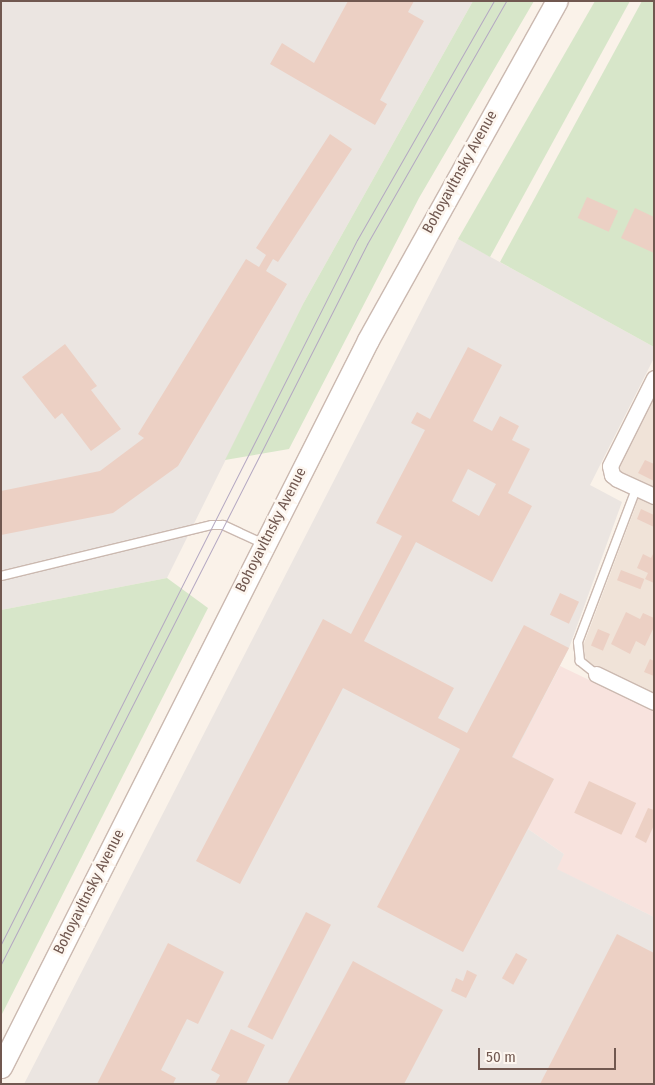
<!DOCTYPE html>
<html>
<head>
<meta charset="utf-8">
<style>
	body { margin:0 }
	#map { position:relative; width:655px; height:1085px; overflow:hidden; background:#faf2e9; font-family:"Fira Sans Condensed",sans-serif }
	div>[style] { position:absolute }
	.residential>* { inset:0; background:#f0e3d8 }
	.commercial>* { inset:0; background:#f8e3de }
	.industrial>* { inset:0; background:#ebe5e1 }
	.green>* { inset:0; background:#d7e6c9 }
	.building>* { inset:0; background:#ecd0c4; transform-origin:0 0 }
	.roads { filter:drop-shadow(1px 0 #cbb9b0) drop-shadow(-1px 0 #cbb9b0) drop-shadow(0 1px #cbb9b0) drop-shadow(0 -1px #cbb9b0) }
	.service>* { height:8px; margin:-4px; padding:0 4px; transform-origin:4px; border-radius:4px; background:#fff }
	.minor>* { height:15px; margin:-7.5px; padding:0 7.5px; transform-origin:7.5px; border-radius:7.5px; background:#fff }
	.secondary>* { height:21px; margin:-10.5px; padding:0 10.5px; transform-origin:10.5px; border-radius:10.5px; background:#fff }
	.tram>* { height:1px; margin:-0.5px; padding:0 0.5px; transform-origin:0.5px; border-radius:0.5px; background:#b4a8c2 }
	span { translate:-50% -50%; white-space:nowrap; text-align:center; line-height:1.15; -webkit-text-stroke:5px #fdf6ef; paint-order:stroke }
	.street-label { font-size:15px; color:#715850 }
	.frame { position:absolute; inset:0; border:2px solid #715850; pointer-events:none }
	.scale { position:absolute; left:478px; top:1048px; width:138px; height:22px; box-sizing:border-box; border:2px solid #715850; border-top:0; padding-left:6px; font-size:15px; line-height:18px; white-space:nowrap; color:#715850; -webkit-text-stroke:4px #fdf6ef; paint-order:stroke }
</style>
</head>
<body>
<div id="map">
	<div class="residential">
		<i style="clip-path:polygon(654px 395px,654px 695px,597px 668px,586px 660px,583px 646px,636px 505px,616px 468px)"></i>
	</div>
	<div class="commercial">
		<i style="clip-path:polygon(560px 666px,654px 711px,654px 917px,556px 869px,564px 854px,528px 829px,512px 757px)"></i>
	</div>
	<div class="industrial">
		<i style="clip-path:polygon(1px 1px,473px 1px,303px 304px,167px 578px,1px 610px)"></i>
		<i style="clip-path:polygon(458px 239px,654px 347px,654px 358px,590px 485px,622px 502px,569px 648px,513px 757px,554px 779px,528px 829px,564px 854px,557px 869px,654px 917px,654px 1084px,24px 1084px)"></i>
	</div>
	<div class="green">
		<i style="clip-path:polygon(473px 1px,534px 1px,419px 198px,289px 449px,225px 460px,303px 304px)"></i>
		<i style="clip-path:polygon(595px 1px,630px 1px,490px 257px,458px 239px)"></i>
		<i style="clip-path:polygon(642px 1px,654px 1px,654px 347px,500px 262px)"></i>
		<i style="clip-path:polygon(167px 578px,208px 608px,1px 1016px,1px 610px)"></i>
	</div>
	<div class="building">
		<i style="clip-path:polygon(348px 1px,414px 1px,408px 12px,424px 21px,380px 100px,387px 104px,375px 125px,270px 64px,282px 43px,314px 63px)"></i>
		<i style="clip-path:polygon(330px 134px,352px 149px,278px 262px,273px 259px,266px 271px,287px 284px,178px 466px,113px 513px,1px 535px,1px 491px,100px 471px,144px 438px,138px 434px,246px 259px,259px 267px,266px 255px,256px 248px)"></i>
		<i style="left:587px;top:197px;width:34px;height:23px;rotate:24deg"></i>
		<i style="clip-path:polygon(635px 208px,654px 217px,654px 253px,621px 238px)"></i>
		<i style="clip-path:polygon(65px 344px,97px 386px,91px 390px,121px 429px,91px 451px,62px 413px,55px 419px,22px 377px)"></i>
		<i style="clip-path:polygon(evenodd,468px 347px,502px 365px,473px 421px,492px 431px,500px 416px,519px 426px,512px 440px,530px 449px,508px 493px,532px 506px,492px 582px,416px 542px,364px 641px,454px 688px,438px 718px,467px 733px,524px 625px,569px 648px,512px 757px,554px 779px,463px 952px,377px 907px,460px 749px,343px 688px,240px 884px,196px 861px,323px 619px,351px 634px,402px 536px,376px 523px,425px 430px,411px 423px,417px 412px,430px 419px,468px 347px,468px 469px,496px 484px,479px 516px,452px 501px,468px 469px)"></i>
		<i style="clip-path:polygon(645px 460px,654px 464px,654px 481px,638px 473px)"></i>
		<i style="clip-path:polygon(641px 509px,654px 515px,654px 527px,637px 519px)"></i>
		<i style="clip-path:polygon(654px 552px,654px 583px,645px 579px,648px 573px,637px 568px,643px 554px,651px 558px)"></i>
		<i style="left:621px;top:570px;width:25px;height:11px;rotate:21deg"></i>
		<i style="left:560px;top:593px;width:21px;height:24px;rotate:25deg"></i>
		<i style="clip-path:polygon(626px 612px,640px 619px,643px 613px,654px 618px,654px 627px,645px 646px,636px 641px,630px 654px,611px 644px)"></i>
		<i style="left:598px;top:629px;width:13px;height:18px;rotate:23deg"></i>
		<i style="clip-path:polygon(650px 659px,654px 661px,654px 676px,644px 672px)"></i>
		<i style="left:589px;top:781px;width:52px;height:35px;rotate:25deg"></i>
		<i style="clip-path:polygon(648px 808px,654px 810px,654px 825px,646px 843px,635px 837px)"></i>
		<i style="left:306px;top:912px;width:28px;height:129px;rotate:27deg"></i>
		<i style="clip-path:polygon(617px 934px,654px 953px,654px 1084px,540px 1084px)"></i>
		<i style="clip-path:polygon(168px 943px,224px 972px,198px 1024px,187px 1019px,161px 1070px,176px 1078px,173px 1084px,97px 1084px)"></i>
		<i style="left:516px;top:953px;width:13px;height:29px;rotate:29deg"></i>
		<i style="clip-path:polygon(353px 961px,443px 1010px,404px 1084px,287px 1084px)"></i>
		<i style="clip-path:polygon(467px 970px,477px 975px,466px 998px,451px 991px,456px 978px,463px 981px)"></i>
		<i style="clip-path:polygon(231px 1029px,265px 1045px,246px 1084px,215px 1084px,220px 1075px,211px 1070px)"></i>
	</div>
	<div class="roads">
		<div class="service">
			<i style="left:1px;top:576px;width:217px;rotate:-13.6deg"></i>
			<i style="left:212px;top:525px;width:11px"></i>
			<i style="left:223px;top:525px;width:45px;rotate:24.9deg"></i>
			<i style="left:596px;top:674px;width:21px;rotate:-141deg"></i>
			<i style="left:580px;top:661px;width:19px;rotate:-96deg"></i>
			<i style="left:578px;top:642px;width:164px;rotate:-69.2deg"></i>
		</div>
		<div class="minor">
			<i style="left:654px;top:378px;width:98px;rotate:116.6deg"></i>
			<i style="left:610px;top:466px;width:9px;rotate:77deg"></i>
			<i style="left:612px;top:475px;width:6px;rotate:39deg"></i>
			<i style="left:617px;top:479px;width:41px;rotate:24.7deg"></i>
			<i style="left:596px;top:674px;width:64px;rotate:25.8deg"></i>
		</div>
		<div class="secondary">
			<i style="left:1px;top:1067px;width:814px;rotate:-63.21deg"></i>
			<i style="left:368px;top:340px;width:388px;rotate:-60.9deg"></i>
		</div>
	</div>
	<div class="tram">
		<i style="left:1px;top:944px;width:789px;rotate:-63.18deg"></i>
		<i style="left:357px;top:240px;width:275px;rotate:-60.2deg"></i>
		<i style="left:1px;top:964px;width:808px;rotate:-63.05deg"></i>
		<i style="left:367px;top:244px;width:280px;rotate:-60.2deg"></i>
	</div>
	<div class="street-label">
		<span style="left:460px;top:172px;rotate:-61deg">Bohoyavltnsky Avenue</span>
		<span style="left:271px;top:530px;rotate:-63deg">Bohoyavltnsky Avenue</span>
		<span style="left:89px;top:892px;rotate:-63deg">Bohoyavltnsky Avenue</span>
	</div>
	<div class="frame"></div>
	<div class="scale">50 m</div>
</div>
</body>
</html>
